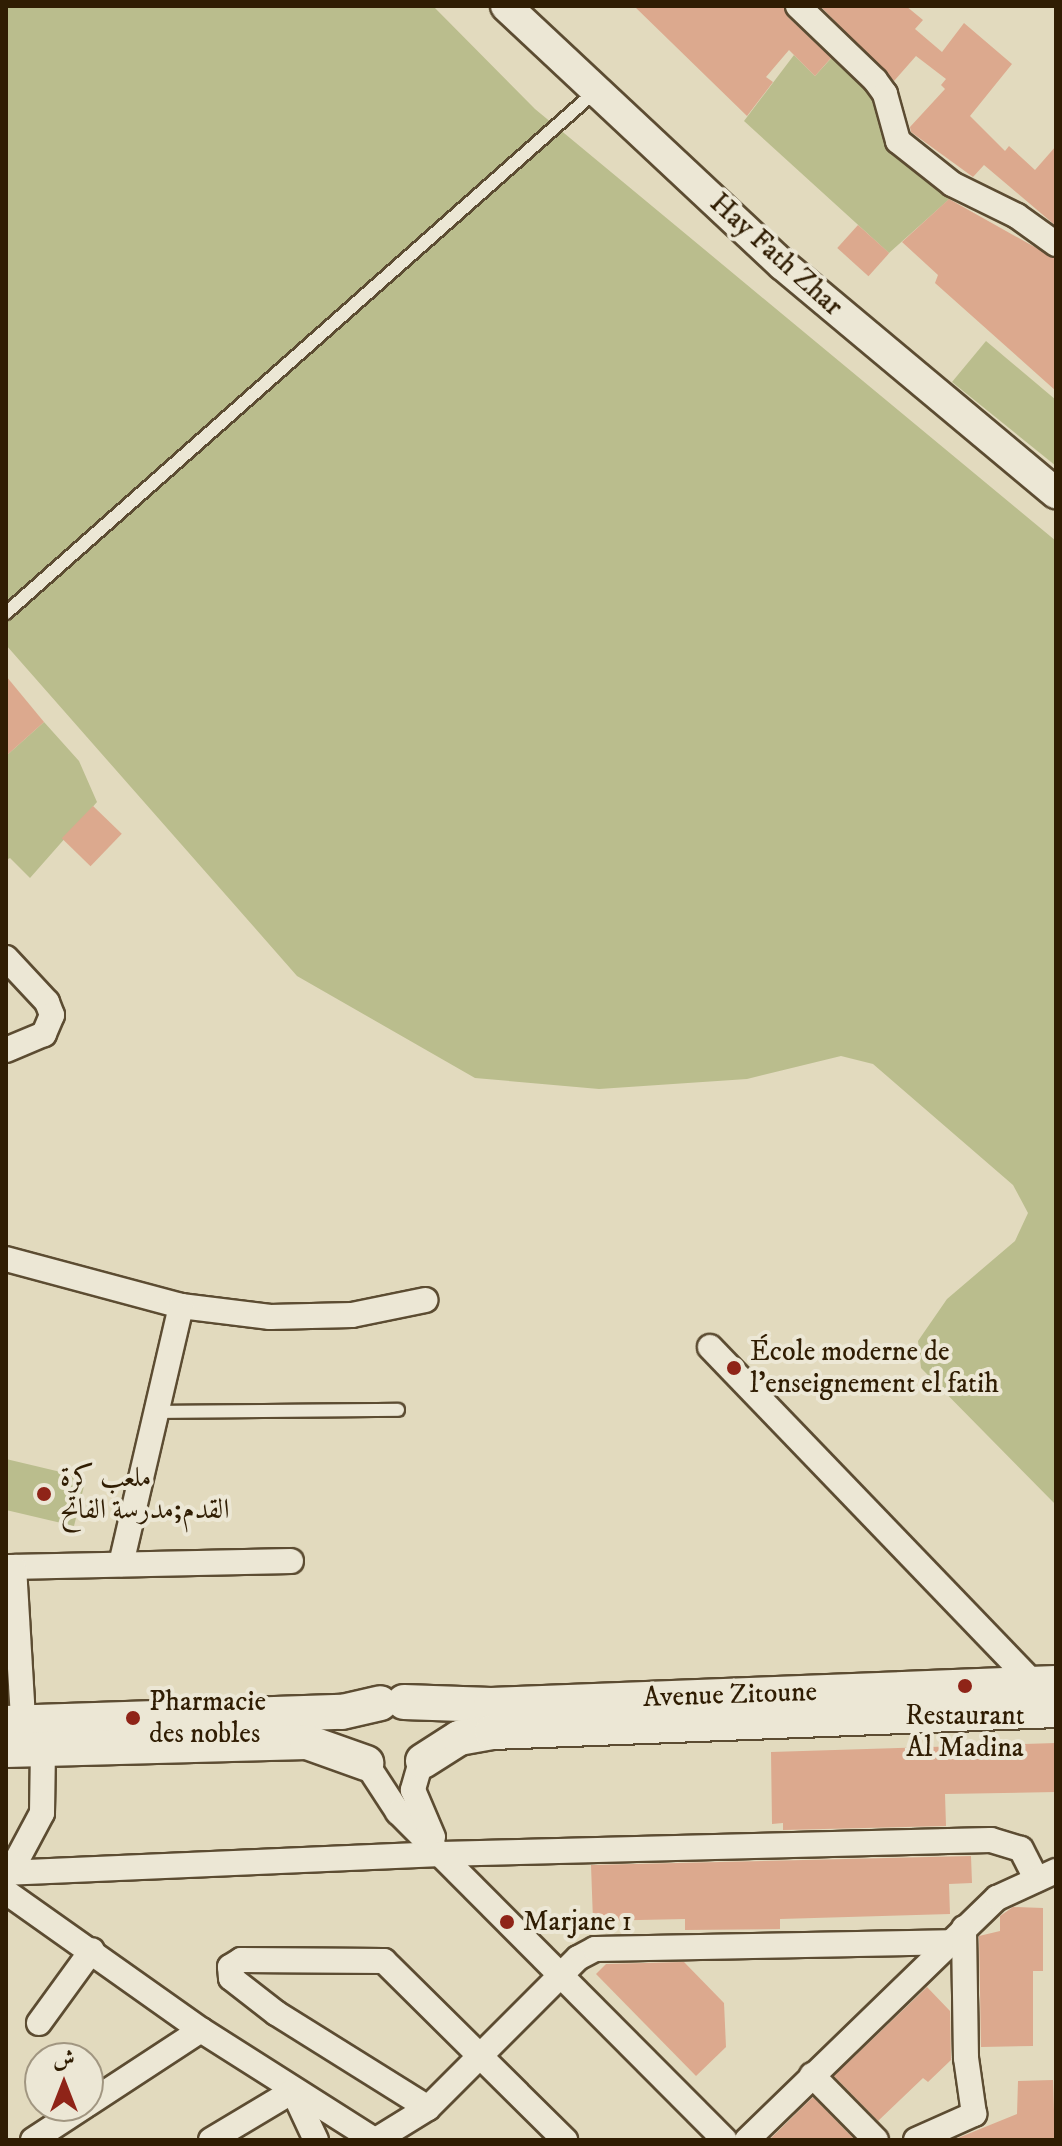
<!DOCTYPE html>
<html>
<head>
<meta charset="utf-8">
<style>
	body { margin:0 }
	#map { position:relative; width:1062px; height:2146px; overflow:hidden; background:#e2dabe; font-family:"IM FELL DW Pica",Amiri,serif }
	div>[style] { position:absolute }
	.green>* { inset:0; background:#babd8d }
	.building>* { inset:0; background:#dca98e; transform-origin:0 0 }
	.roads { filter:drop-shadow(2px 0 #5c4c32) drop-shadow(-2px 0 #5c4c32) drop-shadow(0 2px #5c4c32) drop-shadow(0 -2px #5c4c32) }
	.service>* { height:12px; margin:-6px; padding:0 6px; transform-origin:6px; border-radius:6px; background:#ece7d5 }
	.minor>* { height:24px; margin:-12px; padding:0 12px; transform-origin:12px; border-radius:12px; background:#ece7d5 }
	.tertiary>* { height:30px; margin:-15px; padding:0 15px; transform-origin:15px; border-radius:15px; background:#ece7d5 }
	.secondary>* { height:34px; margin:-17px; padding:0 17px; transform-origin:17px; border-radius:17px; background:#ece7d5 }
	.dots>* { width:22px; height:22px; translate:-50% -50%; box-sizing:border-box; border:4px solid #ece7d5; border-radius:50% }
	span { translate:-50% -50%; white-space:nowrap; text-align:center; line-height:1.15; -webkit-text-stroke:8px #ece7d5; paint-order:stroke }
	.street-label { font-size:28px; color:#301d03 }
	.poi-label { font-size:28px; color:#301d03 }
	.left { translate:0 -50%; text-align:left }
	.frame { position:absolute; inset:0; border:8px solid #301d03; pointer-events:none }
	.north { position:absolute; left:24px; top:2042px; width:80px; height:80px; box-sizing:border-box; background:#ece7d5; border:2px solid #a19681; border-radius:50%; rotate:0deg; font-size:22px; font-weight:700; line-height:32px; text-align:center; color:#301d03 }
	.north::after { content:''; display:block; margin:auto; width:28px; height:36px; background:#8f2418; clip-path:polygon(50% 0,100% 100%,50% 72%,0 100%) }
</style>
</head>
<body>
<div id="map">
	<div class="green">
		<i style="clip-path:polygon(6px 6px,433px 6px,535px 109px,1056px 541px,1056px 1505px,921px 1368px,918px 1341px,947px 1299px,1015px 1241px,1028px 1213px,1013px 1185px,873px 1064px,841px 1056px,747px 1079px,599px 1089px,475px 1078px,297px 976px,6px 645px)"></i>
		<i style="clip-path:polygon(835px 54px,876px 96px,955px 194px,889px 253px,744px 121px,794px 55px,815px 76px)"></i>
		<i style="clip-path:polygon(986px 341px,1056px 400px,1056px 466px,952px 382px)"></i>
		<i style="clip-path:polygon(44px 722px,79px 761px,97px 802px,30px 878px,10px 858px,6px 860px,6px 756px)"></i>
		<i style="clip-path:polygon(6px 1459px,86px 1478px,74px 1526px,6px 1510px)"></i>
	</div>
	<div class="building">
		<i style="clip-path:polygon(634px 6px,783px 6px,788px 17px,831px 58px,815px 76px,789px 50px,766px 77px,773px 82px,747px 116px)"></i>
		<i style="clip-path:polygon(820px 6px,906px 6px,923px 20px,915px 29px,942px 52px,964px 23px,1012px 64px,970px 116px,1005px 151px,1009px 146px,1035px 170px,1056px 146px,1056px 226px,984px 165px,973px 177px,911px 132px,910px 127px,945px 89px,941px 85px,946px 79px,916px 56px,894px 81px)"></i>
		<i style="clip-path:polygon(949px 199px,1056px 259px,1056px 391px,935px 283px,938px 275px,902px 242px)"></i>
		<i style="left:858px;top:225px;width:42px;height:31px;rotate:42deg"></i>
		<i style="clip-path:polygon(6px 676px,44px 722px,6px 756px)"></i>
		<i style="left:93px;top:806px;width:40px;height:45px;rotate:44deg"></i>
		<i style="clip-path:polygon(1056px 1743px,1056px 1792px,945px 1794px,946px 1826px,783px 1830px,783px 1823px,772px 1824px,771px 1752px)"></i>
		<i style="clip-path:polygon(971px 1856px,972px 1883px,949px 1884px,950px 1914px,780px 1919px,780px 1929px,685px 1930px,685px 1919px,593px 1921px,591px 1865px)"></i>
		<i style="clip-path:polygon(1013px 1907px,1043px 1908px,1043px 1971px,1033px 1971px,1033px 2046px,981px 2047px,979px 1936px,1000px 1931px,1000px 1916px)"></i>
		<i style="clip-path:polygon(684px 1962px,724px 2003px,726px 2047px,696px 2076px,596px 1974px,606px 1964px)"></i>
		<i style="clip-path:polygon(927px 1987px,950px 2011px,951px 2060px,928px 2082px,923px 2078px,878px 2121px,834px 2076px)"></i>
		<i style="clip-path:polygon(1053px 2080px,1055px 2140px,953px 2140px,1017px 2114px,1018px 2081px)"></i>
		<i style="clip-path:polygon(813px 2097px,855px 2140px,769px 2140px)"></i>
	</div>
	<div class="roads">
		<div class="service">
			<i style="left:6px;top:613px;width:789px;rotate:-41.51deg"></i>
			<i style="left:157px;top:1412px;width:241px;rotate:-0.5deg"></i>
		</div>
		<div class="minor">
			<i style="left:798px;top:6px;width:107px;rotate:43.9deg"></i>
			<i style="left:875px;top:80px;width:17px;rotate:54deg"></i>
			<i style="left:885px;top:94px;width:49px;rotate:74.5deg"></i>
			<i style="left:898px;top:141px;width:69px;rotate:38.5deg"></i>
			<i style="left:952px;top:184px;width:72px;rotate:26.2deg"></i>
			<i style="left:1017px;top:216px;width:48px;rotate:35.7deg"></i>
			<i style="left:6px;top:958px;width:60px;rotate:47deg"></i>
			<i style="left:47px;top:1002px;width:14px;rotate:69deg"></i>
			<i style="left:52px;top:1015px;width:21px;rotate:113deg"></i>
			<i style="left:44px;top:1034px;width:41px;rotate:157.2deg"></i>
			<i style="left:6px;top:1259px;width:181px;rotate:15deg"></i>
			<i style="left:181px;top:1306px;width:90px;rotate:7deg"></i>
			<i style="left:270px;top:1317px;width:82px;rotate:-1.4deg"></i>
			<i style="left:352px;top:1315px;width:75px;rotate:-11.6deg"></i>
			<i style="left:710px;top:1347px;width:467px;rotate:46.1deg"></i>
			<i style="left:121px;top:1564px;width:265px;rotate:-76.9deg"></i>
			<i style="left:6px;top:1567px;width:285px;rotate:-1.2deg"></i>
			<i style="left:14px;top:1567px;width:169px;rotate:86.6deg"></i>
			<i style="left:366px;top:1763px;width:59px;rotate:56.9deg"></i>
			<i style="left:398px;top:1812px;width:463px;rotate:45.1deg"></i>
			<i style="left:420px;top:1765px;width:26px;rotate:106deg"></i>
			<i style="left:413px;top:1790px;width:51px;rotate:66.9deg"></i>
			<i style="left:6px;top:1873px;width:435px;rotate:-2.5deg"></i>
			<i style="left:441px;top:1854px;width:550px;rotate:-1.46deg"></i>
			<i style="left:991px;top:1840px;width:31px;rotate:17deg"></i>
			<i style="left:1021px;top:1849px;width:34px;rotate:63deg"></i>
			<i style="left:10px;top:1873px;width:68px;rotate:-61.9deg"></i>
			<i style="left:42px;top:1813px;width:64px;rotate:-89.1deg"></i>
			<i style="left:6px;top:1892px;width:239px;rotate:35.3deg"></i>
			<i style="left:201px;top:2030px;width:205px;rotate:32.4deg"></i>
			<i style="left:39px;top:2023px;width:90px;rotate:-54deg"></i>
			<i style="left:812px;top:2075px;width:91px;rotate:45.4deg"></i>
			<i style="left:88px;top:2104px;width:135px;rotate:-33.2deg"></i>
			<i style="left:428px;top:2108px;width:179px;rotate:-148deg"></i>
			<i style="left:276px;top:2013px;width:57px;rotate:-142.1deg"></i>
			<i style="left:231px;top:1978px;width:11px;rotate:-95deg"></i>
			<i style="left:230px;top:1967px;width:13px;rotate:-32deg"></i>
			<i style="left:241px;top:1960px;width:143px;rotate:0.4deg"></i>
			<i style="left:384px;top:1961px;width:255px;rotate:44.7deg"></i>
			<i style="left:33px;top:2140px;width:62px;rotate:-33.2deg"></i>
			<i style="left:211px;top:2140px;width:96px;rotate:-30.9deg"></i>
			<i style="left:293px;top:2091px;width:54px;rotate:64.9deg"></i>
			<i style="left:376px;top:2140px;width:61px;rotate:-31.6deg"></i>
			<i style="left:428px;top:2108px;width:212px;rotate:-45deg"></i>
			<i style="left:578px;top:1958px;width:19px;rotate:-28deg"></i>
			<i style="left:595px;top:1949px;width:355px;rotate:-1.1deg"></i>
			<i style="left:747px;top:2140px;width:348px;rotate:-44.1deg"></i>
			<i style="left:997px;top:1898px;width:65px;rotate:-24.6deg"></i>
			<i style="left:916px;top:2140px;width:64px;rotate:-24.1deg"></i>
			<i style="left:974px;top:2114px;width:57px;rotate:-98.1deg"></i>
			<i style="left:966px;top:2058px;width:130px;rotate:-90.9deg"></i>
		</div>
		<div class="tertiary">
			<i style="left:506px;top:6px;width:379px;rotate:43.1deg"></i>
			<i style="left:783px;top:265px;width:356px;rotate:39.9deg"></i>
		</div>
		<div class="secondary">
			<i style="left:404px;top:1702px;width:87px;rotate:2deg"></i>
			<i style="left:491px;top:1705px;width:565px;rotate:-2.23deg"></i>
			<i style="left:6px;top:1723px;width:336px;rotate:-1.9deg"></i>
			<i style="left:342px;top:1712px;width:39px;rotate:-13deg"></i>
			<i style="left:6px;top:1750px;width:301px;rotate:-1.5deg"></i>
			<i style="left:307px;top:1742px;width:63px;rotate:19.6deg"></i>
			<i style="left:423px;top:1761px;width:43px;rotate:-32.6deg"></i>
			<i style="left:459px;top:1738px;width:34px;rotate:-10deg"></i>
			<i style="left:492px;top:1732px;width:564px;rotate:-2.23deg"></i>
		</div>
	</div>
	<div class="dots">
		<i style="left:734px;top:1368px;background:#8f2418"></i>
		<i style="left:44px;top:1494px;background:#8f2418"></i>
		<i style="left:965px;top:1686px;background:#8f2418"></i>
		<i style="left:133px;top:1718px;background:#8f2418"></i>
		<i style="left:507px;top:1922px;background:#8f2418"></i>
	</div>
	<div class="street-label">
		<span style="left:776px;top:255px;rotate:42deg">Hay Fath Zhar</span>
		<span style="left:730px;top:1695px;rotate:-2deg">Avenue Zitoune</span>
	</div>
	<div class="poi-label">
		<span class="left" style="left:750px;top:1368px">École moderne de<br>l'enseignement el fatih</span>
		<span class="left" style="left:60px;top:1494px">ملعب كرة<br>القدم;مدرسة الفاتح</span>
		<span class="left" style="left:149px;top:1718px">Pharmacie<br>des nobles</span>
		<span style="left:965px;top:1732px">Restaurant<br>Al Madina</span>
		<span class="left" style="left:523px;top:1922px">Marjane 1</span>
	</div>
	<div class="frame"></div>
	<div class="north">ش</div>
</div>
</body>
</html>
